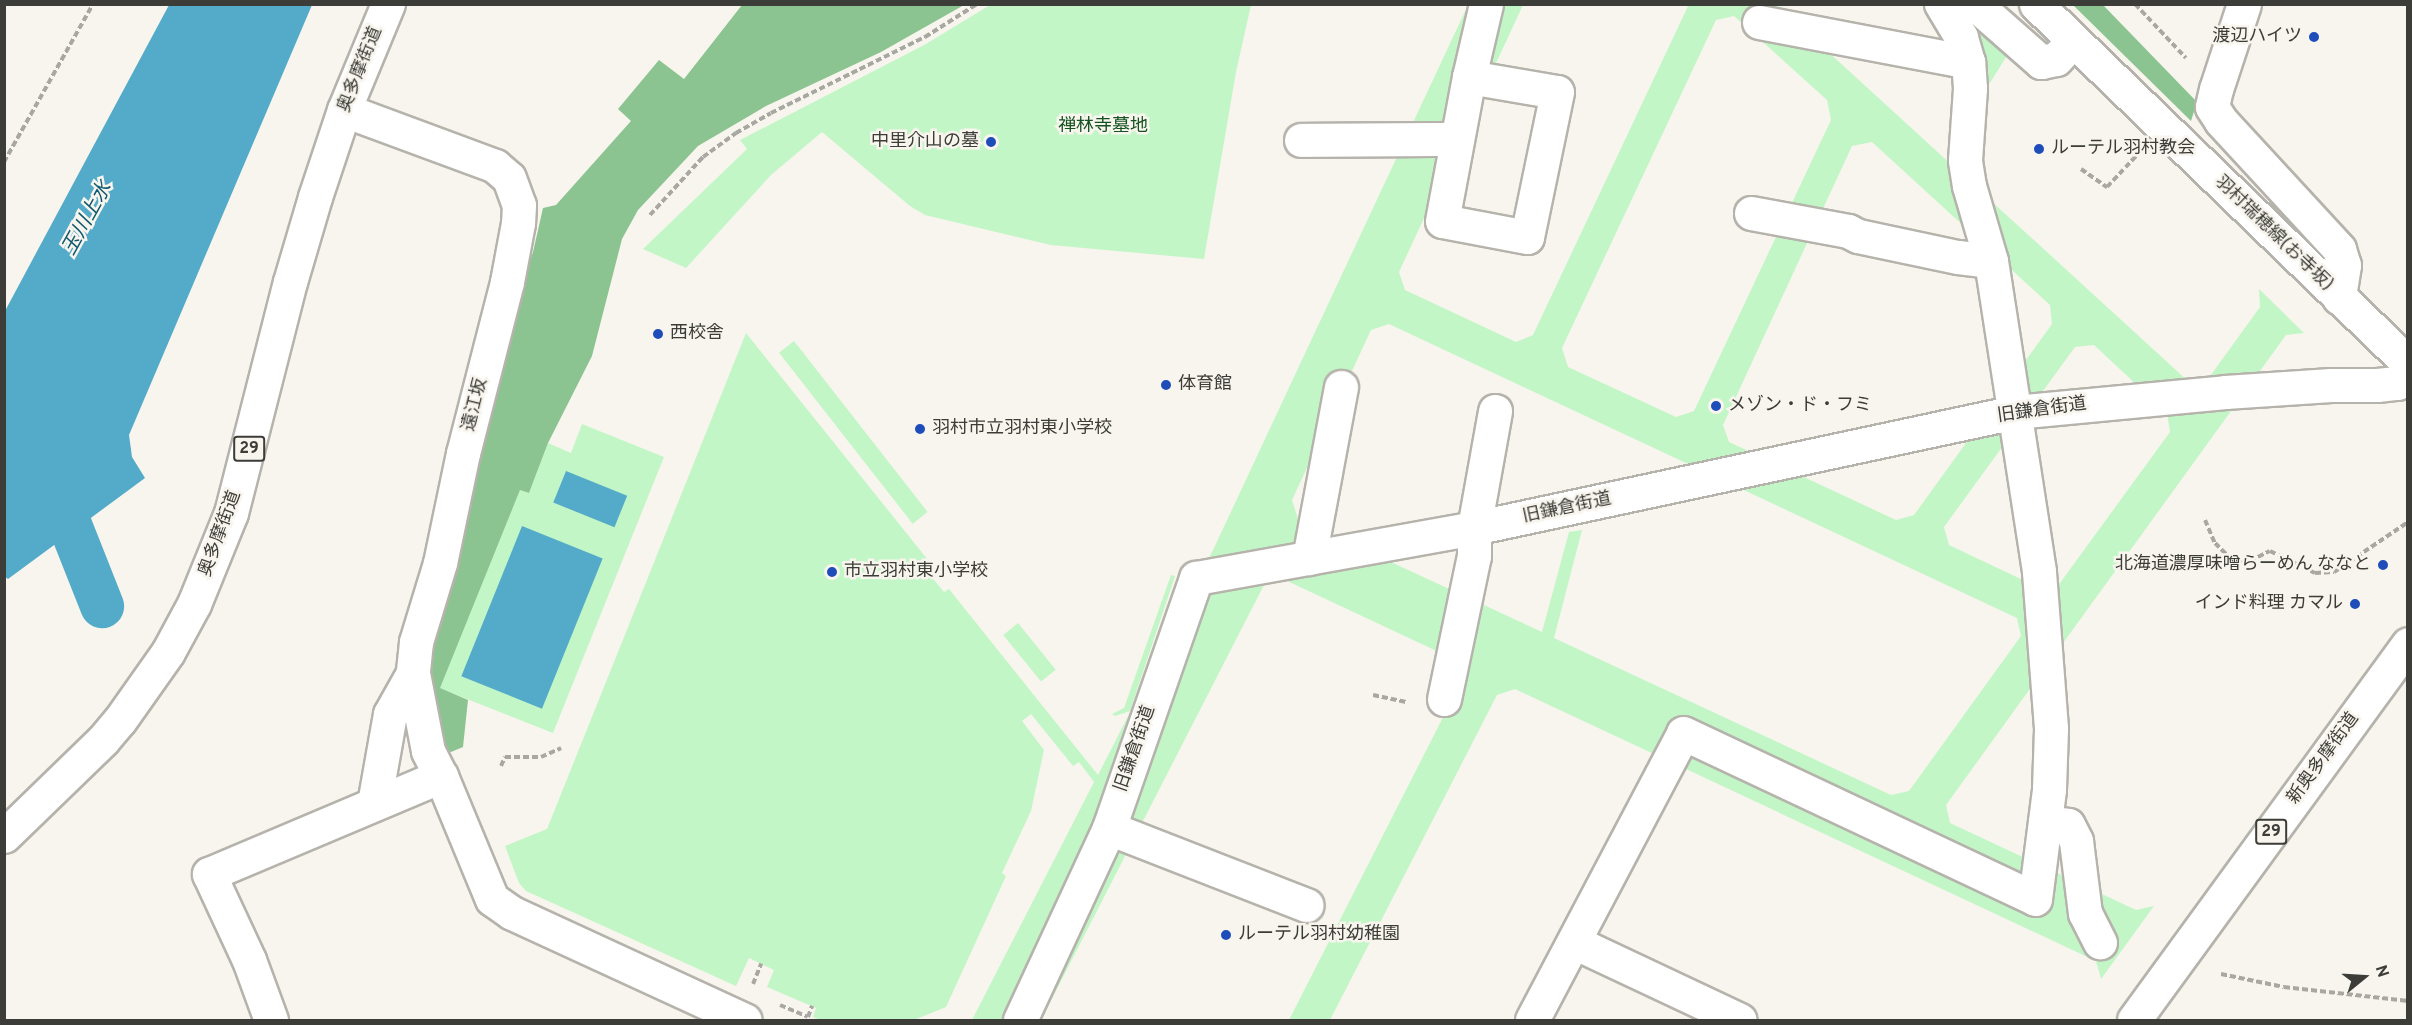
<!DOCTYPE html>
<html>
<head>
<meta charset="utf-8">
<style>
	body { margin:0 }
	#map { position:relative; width:2412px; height:1025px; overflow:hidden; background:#f7f5ed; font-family:Overpass,"Noto Sans JP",sans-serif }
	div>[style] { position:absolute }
	.green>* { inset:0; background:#c3f6c7; transform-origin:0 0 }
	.forest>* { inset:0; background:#8bc490 }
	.water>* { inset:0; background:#53abc9; transform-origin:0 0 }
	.canal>* { height:44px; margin:-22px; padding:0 22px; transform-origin:22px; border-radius:22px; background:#53abc9 }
	.path>* { height:4px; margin-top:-2px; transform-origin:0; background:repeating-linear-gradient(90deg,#a8a7a1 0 6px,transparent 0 9px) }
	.roads { filter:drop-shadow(2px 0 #b5b3ab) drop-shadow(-2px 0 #b5b3ab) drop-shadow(0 2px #b5b3ab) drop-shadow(0 -2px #b5b3ab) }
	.minor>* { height:33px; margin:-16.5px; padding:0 16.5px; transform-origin:16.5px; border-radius:16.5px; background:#fff }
	.major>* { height:33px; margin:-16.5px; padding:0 16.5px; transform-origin:16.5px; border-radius:16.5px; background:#fff }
	.dots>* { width:16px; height:16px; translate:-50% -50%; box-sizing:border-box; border:3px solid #f7f5ed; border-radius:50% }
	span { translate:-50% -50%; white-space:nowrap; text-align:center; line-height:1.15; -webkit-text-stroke:5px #f7f5ed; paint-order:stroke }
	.shield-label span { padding:2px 4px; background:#f7f5ed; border:2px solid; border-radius:4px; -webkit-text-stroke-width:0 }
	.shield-label { font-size:16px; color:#3c3c38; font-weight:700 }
	.poi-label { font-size:18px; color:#3c3c38 }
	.right { translate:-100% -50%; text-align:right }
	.left { translate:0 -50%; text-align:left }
	.street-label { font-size:18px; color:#3c3c38 }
	.park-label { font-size:18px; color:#155221 }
	.water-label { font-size:20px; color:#10596e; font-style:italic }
	.frame { position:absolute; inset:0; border:6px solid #3c3c38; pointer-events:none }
	.north { position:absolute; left:2334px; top:947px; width:60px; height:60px; -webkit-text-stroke:4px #f7f5ed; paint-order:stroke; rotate:72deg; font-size:16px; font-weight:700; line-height:24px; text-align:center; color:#3c3c38 }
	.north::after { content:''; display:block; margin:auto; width:21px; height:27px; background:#3c3c38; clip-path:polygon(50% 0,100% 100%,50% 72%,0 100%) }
</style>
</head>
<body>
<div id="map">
	<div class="green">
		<i style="clip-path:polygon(evenodd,1689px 4px,1777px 5px,2189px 382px,2208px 379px,2260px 307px,2259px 289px,2304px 333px,2286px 335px,1946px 805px,1950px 823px,2136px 910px,2154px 906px,2101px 979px,2096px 961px,1515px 689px,1497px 695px,1330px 1020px,1289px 1020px,1463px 678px,1458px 661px,1283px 579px,1264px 585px,1041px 1020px,972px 1020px,1094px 782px,1079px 762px,1073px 766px,1031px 714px,1022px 721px,1044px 750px,1031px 811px,1002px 873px,1006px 876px,946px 1007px,914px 1020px,821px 1020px,813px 1017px,816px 1008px,767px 987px,774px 970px,749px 958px,736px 986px,526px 891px,519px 883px,505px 846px,547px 829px,746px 333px,936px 570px,930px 575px,944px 592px,949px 589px,1098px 775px,1214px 548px,1468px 5px,1523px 5px,1399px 272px,1405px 290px,1516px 342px,1533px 335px,1689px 4px,1734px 16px,1827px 100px,1831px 120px,1694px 411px,1676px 417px,1568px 367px,1562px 348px,1716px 20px,1734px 16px,1689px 4px,1872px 142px,2050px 305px,2052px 324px,1914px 515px,1896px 520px,1729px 442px,1723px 425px,1852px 146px,1872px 142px,1689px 4px,1389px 324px,2017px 618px,2021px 636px,1909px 791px,1891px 795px,1554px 638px,1582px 530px,1569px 532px,1542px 632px,1298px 519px,1292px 500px,1371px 330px,1389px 324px,1689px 4px,2094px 345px,2167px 413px,2170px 432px,2060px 583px,2042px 589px,1949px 545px,1944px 527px,2075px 347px,2094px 345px)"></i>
		<i style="clip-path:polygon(990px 5px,1251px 5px,1236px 72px,1204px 259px,1051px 245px,925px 215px,910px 206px,822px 132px,771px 175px,686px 268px,643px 249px,747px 149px,740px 140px,926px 44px)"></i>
		<i style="clip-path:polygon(1971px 17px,2011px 49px,1990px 83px,1978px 79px,1982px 51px)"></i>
		<i style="left:794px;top:341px;width:217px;height:19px;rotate:52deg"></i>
		<i style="clip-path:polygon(582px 424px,664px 457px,553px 733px,439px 688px,520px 490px,529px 493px,548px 443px,571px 453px)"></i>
		<i style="clip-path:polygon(1171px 575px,1175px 576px,1130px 711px,1115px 716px,1112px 714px,1124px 708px)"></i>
		<i style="left:1018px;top:623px;width:60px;height:19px;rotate:51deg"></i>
	</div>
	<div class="forest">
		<i style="clip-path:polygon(742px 5px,964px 5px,881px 52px,766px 106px,698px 146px,638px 210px,622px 239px,592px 356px,548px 443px,529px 493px,520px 490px,440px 688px,468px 700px,463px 747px,451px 752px,441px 747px,427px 658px,514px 306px,533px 252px,543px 208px,556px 205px,631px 121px,618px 109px,659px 60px,684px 79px)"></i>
		<i style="clip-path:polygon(2073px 5px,2103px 5px,2197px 102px,2191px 121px)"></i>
	</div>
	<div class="water">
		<i style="clip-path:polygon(169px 5px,312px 5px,129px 435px,132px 457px,145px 478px,8px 579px,4px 576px,5px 311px)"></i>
		<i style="left:566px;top:471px;width:66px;height:34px;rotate:22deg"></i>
		<i style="left:522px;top:526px;width:87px;height:162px;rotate:22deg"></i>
	</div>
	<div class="canal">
		<i style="left:51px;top:477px;width:139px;rotate:68.4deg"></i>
	</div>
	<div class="path">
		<i style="left:2135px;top:4px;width:74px;rotate:46.6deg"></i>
		<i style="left:4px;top:162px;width:181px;rotate:-60.6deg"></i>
		<i style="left:2081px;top:169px;width:32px;rotate:35deg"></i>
		<i style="left:2107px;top:187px;width:44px;rotate:-46.8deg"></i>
		<i style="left:650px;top:215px;width:79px;rotate:-47.6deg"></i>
		<i style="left:703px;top:157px;width:41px;rotate:-36deg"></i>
		<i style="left:736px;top:133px;width:40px;rotate:-29.7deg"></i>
		<i style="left:771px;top:113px;width:172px;rotate:-26.3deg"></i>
		<i style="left:925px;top:37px;width:62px;rotate:-32.4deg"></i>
		<i style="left:2205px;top:520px;width:25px;rotate:67deg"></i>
		<i style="left:2215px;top:543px;width:24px;rotate:45deg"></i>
		<i style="left:2232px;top:560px;width:18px;rotate:3deg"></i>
		<i style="left:2250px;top:561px;width:22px;rotate:-27deg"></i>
		<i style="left:2270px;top:551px;width:50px;rotate:26.1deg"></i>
		<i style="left:2315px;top:573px;width:19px;rotate:-3deg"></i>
		<i style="left:2334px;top:572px;width:89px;rotate:-34deg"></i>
		<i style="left:1373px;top:695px;width:35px;rotate:12deg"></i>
		<i style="left:501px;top:766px;width:10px;rotate:-66deg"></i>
		<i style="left:505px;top:757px;width:36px"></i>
		<i style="left:541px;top:757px;width:22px;rotate:-24deg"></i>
		<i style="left:2221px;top:974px;width:64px;rotate:11.7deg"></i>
		<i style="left:2284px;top:987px;width:125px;rotate:6.4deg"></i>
		<i style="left:753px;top:984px;width:22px;rotate:-68deg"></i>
		<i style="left:780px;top:1005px;width:30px;rotate:23deg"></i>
		<i style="left:808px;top:1017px;width:12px;rotate:-70deg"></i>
	</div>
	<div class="roads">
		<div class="minor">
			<i style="left:1975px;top:4px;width:88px;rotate:41.3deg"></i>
			<i style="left:2041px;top:62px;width:15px;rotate:-11deg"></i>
			<i style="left:2056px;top:59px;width:25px;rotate:-47deg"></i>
			<i style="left:2244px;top:4px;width:89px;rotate:108.2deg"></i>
			<i style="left:2216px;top:89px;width:18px;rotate:103deg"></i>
			<i style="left:2212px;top:107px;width:17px;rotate:57deg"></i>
			<i style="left:2221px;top:121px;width:174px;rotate:47.3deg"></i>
			<i style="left:2339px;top:249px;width:17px;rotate:73deg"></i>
			<i style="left:2344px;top:265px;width:33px;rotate:99deg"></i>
			<i style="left:1759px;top:22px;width:213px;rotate:10.8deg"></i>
			<i style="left:1469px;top:77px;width:89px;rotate:9.7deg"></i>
			<i style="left:1557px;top:92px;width:148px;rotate:101.7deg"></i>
			<i style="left:1527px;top:237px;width:86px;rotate:-169.3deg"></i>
			<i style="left:1442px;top:221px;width:147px;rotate:-79.4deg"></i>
			<i style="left:1469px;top:77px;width:75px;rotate:-76.9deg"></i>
			<i style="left:344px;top:110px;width:161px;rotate:20.3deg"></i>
			<i style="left:495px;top:166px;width:18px;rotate:41deg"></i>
			<i style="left:509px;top:178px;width:29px;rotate:70deg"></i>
			<i style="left:519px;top:205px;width:18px;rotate:93deg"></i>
			<i style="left:518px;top:223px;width:60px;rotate:100.6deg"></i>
			<i style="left:507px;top:282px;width:177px;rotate:104.4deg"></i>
			<i style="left:463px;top:453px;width:112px;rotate:101.8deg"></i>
			<i style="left:440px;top:563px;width:83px;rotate:106.9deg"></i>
			<i style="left:416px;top:642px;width:31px;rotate:96deg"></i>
			<i style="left:413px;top:673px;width:47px;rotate:119.3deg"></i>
			<i style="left:390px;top:714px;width:91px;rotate:100.1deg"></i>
			<i style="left:1301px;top:140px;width:156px;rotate:-0.4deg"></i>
			<i style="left:1751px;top:213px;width:99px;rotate:10.5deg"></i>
			<i style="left:1848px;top:231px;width:11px;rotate:27deg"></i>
			<i style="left:1858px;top:236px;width:102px;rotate:11.9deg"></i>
			<i style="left:1958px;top:257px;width:33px;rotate:7deg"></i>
			<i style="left:1309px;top:558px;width:174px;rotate:-79.4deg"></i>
			<i style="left:413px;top:673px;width:79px;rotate:79.1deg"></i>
			<i style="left:428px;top:751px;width:28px;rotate:63deg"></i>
			<i style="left:441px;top:776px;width:133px;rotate:67.5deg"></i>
			<i style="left:492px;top:899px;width:24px;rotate:35deg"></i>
			<i style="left:512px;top:913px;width:256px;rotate:24.7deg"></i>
			<i style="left:1444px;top:699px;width:146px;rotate:-78.2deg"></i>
			<i style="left:1474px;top:556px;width:28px;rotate:-90deg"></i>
			<i style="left:1474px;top:528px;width:119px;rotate:-79.8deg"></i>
			<i style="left:2045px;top:822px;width:23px;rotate:7deg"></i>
			<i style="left:2068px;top:825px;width:18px;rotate:63deg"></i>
			<i style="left:2076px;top:841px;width:73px;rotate:82.9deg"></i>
			<i style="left:2085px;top:913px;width:33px;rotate:63deg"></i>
			<i style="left:1109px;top:828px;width:212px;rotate:21.3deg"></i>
			<i style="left:1574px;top:942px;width:183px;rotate:25.2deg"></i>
			<i style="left:271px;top:1020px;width:64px;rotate:-110.1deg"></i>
			<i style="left:249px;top:960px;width:95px;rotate:-114.9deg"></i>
			<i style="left:209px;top:874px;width:252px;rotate:-22.9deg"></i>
			<i style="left:1020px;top:1020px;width:212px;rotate:-65.1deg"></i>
			<i style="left:1109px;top:828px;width:265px;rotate:-70.8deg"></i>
			<i style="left:1196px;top:578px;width:282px;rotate:-10.2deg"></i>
			<i style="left:1474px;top:528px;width:553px;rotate:-12.1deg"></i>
			<i style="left:2015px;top:412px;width:211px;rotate:-5.4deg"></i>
			<i style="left:2225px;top:392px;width:106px;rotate:-3.8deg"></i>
			<i style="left:2331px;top:385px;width:46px"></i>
			<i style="left:2377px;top:385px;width:20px;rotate:-6deg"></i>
			<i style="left:2397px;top:383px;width:12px;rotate:-20deg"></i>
			<i style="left:1532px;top:1020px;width:324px;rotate:-62.2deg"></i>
			<i style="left:1683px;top:733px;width:389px;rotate:25.2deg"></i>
			<i style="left:2035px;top:899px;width:111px;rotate:-82.7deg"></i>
			<i style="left:2049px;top:789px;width:61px;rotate:-88.1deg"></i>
			<i style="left:2051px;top:728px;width:157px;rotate:-94.4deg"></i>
			<i style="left:2039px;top:571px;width:314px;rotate:-98.8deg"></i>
			<i style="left:1991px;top:261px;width:78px;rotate:-106.3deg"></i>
			<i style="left:1969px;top:186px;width:26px;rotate:-99deg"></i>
			<i style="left:1965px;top:160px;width:72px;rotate:-86deg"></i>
			<i style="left:1970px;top:88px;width:26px;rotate:-94deg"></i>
			<i style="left:1968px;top:62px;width:26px;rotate:-106deg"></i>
			<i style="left:1961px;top:37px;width:39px;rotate:-121deg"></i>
		</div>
		<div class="major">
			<i style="left:2036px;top:4px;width:517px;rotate:43.98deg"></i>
			<i style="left:4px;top:836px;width:138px;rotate:-44.1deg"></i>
			<i style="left:103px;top:740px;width:26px;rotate:-50deg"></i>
			<i style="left:120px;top:720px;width:83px;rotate:-54.8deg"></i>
			<i style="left:168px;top:652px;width:55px;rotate:-61.6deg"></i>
			<i style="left:194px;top:604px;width:98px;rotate:-67.9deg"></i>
			<i style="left:231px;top:513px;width:238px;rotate:-75.7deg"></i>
			<i style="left:290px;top:282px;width:89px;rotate:-73.6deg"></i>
			<i style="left:315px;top:197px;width:92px;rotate:-71.6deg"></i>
			<i style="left:344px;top:110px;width:115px;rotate:-67.5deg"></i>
			<i style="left:2134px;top:1020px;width:465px;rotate:-53.9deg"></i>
		</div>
	</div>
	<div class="dots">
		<i style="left:2314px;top:37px;background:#1e4dba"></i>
		<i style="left:991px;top:142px;background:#1e4dba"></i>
		<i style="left:2039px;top:149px;background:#1e4dba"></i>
		<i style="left:658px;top:334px;background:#1e4dba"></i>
		<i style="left:1166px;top:385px;background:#1e4dba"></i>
		<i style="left:1716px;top:406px;background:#1e4dba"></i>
		<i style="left:920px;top:429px;background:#1e4dba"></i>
		<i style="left:2383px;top:565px;background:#1e4dba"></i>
		<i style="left:832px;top:572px;background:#1e4dba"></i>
		<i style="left:2355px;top:604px;background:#1e4dba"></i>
		<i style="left:1226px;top:935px;background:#1e4dba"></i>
	</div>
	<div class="shield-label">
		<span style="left:249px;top:449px">29</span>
		<span style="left:2271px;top:832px">29</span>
	</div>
	<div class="poi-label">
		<span class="right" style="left:2302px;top:37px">渡辺ハイツ</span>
		<span class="right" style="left:979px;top:142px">中里介山の墓</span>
		<span class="left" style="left:2051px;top:149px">ルーテル羽村教会</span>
		<span class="left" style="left:670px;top:334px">西校舎</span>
		<span class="left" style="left:1178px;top:385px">体育館</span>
		<span class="left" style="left:1728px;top:406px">メゾン・ド・フミ</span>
		<span class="left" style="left:932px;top:429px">羽村市立羽村東小学校</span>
		<span class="right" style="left:2371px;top:565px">北海道濃厚味噌らーめん ななと</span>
		<span class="left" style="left:844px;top:572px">市立羽村東小学校</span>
		<span class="right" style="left:2343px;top:604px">インド料理 カマル</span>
		<span class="left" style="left:1238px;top:935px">ルーテル羽村幼稚園</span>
	</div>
	<div class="street-label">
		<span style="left:361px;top:70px;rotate:-68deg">奥多摩街道</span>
		<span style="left:2273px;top:234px;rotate:44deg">羽村瑞穂線(お寺坂)</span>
		<span style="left:476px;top:405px;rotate:-76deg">遠江坂</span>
		<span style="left:2042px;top:411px;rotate:-8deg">旧鎌倉街道</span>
		<span style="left:1567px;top:509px;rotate:-12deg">旧鎌倉街道</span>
		<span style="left:221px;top:534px;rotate:-70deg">奥多摩街道</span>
		<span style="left:1136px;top:749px;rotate:-71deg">旧鎌倉街道</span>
		<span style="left:2324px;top:759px;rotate:-54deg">新奥多摩街道</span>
	</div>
	<div class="park-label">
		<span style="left:1103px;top:127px">禅林寺墓地</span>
	</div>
	<div class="water-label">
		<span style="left:88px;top:219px;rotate:-61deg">玉川上水</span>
	</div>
	<div class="frame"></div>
	<div class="north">N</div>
</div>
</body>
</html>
